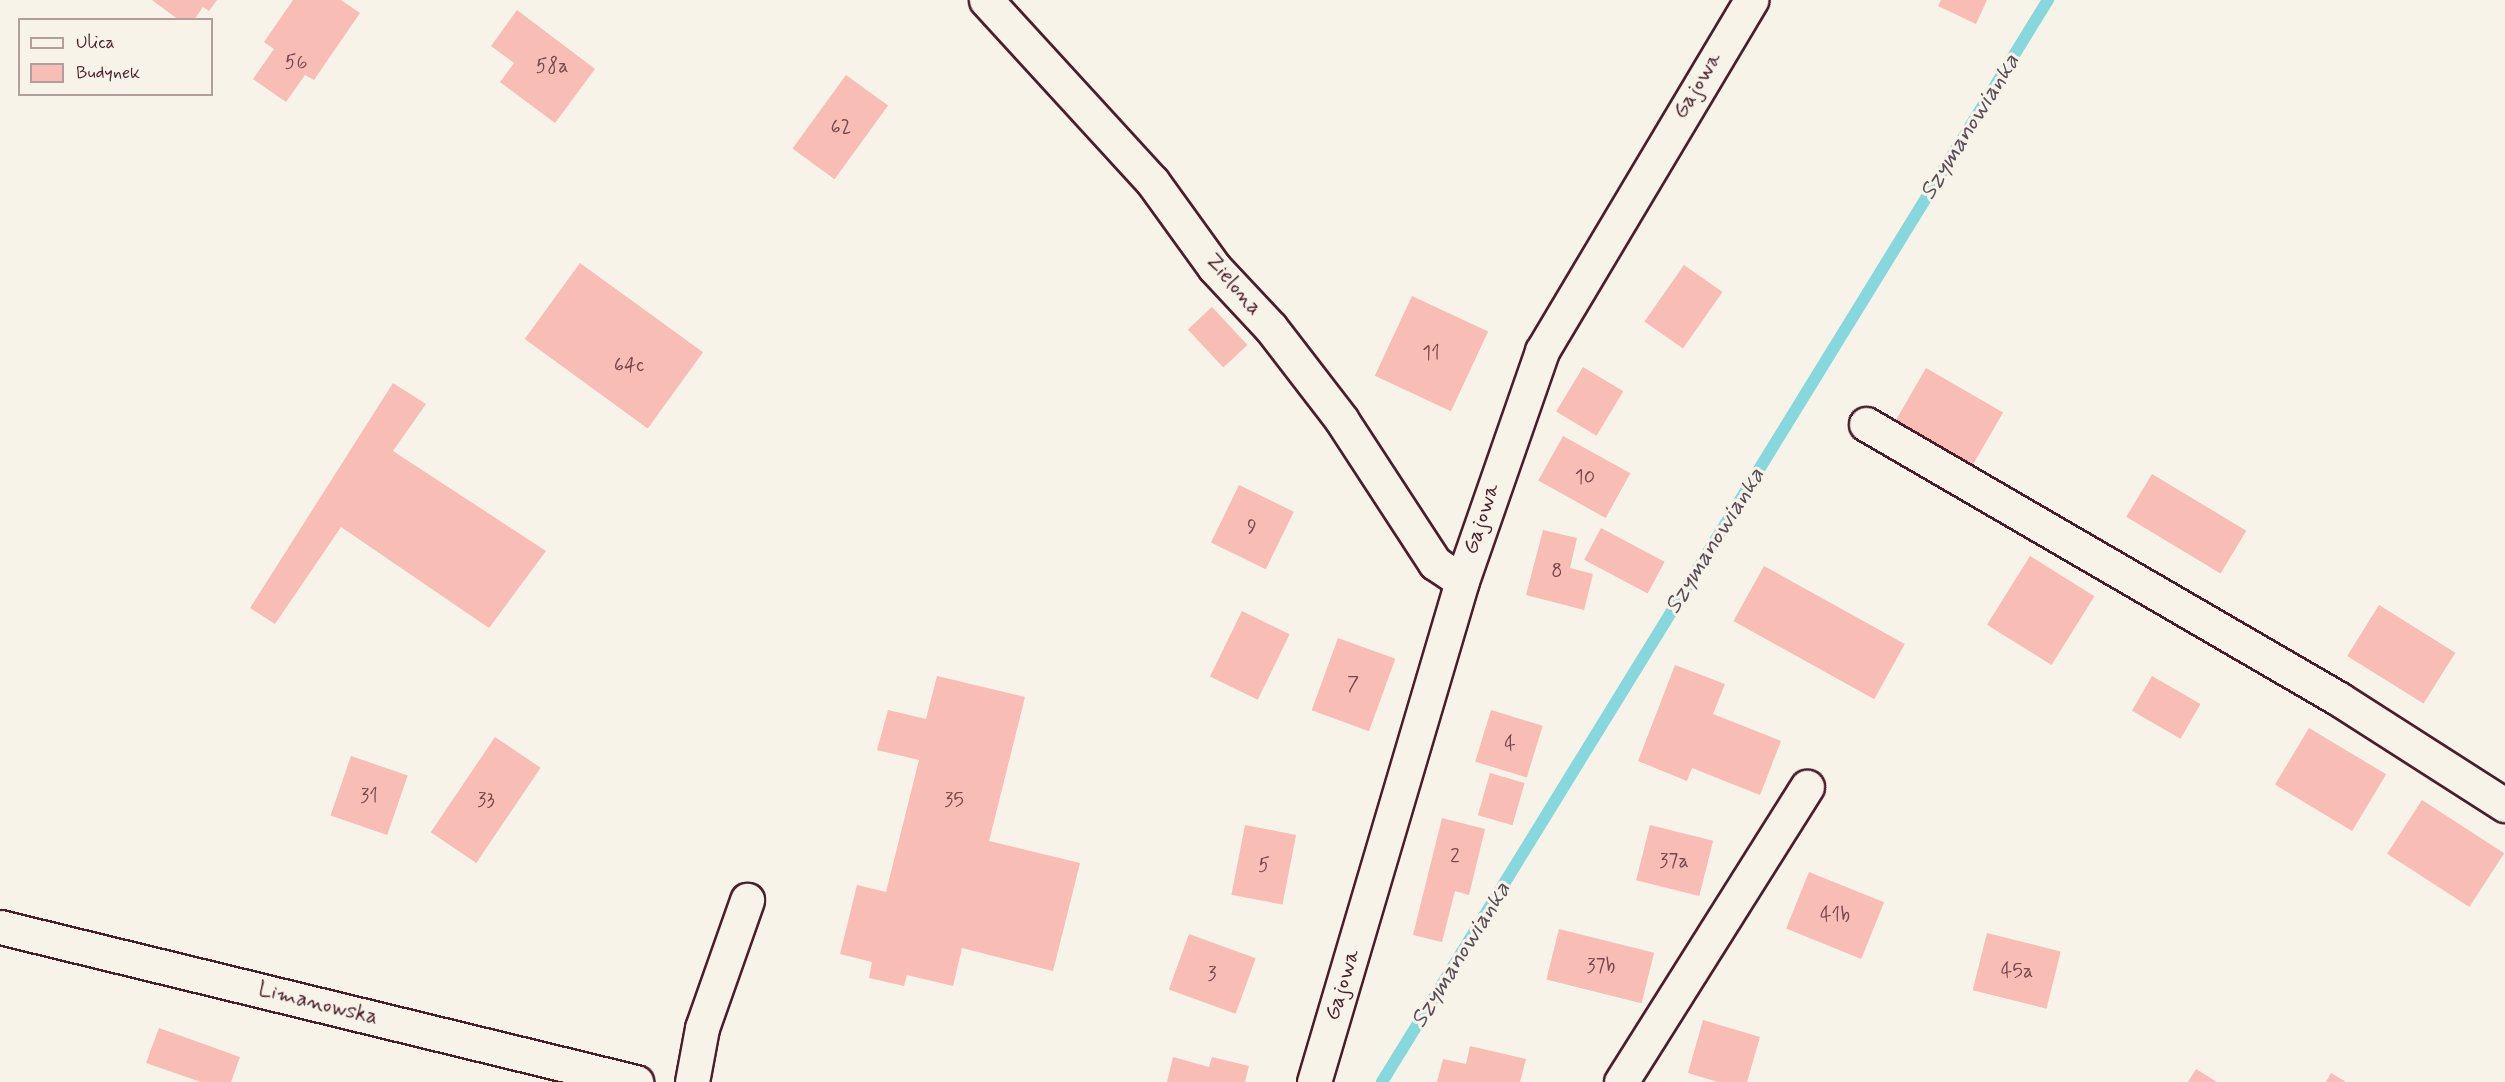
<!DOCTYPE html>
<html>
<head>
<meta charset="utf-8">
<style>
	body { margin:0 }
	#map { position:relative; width:2505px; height:1082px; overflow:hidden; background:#f7f3e8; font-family:Mynerve,sans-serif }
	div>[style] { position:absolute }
	.stream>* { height:12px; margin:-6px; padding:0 6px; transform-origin:6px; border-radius:6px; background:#86d8dd }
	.building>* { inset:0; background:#f8bdb4; transform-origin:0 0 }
	.roads { filter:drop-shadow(2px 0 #4a1f2b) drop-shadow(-2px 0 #4a1f2b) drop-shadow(0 2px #4a1f2b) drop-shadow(0 -2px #4a1f2b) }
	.minor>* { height:33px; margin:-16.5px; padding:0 16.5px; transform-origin:16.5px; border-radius:16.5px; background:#f7f3e8 }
	.major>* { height:33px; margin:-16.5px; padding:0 16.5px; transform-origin:16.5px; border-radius:16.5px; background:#f7f3e8 }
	span { translate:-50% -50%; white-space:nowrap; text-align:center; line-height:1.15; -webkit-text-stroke:6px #f7f3e8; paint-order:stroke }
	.number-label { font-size:20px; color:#76464d }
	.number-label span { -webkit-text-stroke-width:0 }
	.street-label { font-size:22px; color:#4a1f2b }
	.water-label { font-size:24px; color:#594d58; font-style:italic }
	.legend { position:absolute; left:18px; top:18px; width:195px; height:78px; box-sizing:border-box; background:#f7f3e8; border:2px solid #b29e9c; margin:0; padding:8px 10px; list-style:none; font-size:18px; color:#4a1f2b }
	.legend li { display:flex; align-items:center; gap:12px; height:30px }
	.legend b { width:30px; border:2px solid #b29e9c }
</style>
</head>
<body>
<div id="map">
	<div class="stream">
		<i style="left:1382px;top:1082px;width:1271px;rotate:-58.39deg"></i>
	</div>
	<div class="building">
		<i style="clip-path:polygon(152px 0,217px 0,209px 11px,203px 7px,194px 20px,179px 20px)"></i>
		<i style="clip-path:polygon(293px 0,341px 0,360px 13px,314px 80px,305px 75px,286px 102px,253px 79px,274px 49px,264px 42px)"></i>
		<i style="clip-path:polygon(1941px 0,1987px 0,1976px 24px,1938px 6px)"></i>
		<i style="clip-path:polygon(517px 10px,595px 69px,555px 123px,500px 82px,514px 63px,491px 46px)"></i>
		<i style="left:846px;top:75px;width:52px;height:91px;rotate:36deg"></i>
		<i style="left:580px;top:263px;width:152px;height:94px;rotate:36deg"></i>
		<i style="left:1684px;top:265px;width:47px;height:69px;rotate:35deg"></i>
		<i style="left:1412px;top:296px;width:84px;height:88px;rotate:25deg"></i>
		<i style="left:1212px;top:307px;width:52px;height:33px;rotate:47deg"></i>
		<i style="left:1583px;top:367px;width:47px;height:52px;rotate:31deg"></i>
		<i style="left:1926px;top:368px;width:89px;height:62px;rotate:30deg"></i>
		<i style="clip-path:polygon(393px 383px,426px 404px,393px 451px,546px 551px,489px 628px,341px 527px,275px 624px,250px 608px)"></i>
		<i style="left:1563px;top:436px;width:77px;height:51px;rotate:29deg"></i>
		<i style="left:2152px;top:474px;width:110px;height:50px;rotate:31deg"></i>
		<i style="left:1239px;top:485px;width:61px;height:64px;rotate:26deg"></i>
		<i style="left:1601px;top:528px;width:72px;height:36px;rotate:28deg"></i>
		<i style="clip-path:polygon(1543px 530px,1577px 538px,1570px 568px,1593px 574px,1584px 610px,1526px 595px)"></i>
		<i style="left:2030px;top:556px;width:76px;height:81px;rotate:32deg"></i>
		<i style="left:1764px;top:566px;width:161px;height:63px;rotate:29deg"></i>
		<i style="left:2379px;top:605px;width:90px;height:60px;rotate:32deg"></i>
		<i style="left:1242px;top:611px;width:53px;height:73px;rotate:26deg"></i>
		<i style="left:1338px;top:638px;width:61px;height:77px;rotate:20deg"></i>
		<i style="clip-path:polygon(1675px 665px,1725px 684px,1713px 714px,1781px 741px,1760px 795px,1692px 768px,1687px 781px,1638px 761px)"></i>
		<i style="clip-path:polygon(937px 676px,1025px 697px,989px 841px,1080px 863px,1053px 971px,962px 948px,953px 986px,907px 975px,904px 986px,869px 978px,872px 962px,840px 954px,857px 885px,886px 892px,919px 760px,877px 750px,888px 710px,926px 719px)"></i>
		<i style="left:2152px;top:676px;width:56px;height:40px;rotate:30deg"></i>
		<i style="left:1491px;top:710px;width:54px;height:54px;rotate:17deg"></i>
		<i style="left:2309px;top:728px;width:90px;height:66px;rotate:31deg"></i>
		<i style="left:495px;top:737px;width:55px;height:115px;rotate:34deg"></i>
		<i style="left:351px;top:756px;width:60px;height:63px;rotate:19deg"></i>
		<i style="left:1490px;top:773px;width:36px;height:44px;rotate:16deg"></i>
		<i style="left:2422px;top:800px;width:98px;height:64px;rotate:33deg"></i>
		<i style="clip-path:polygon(1442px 818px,1485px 829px,1469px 895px,1455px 891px,1442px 942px,1413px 935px)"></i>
		<i style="left:1245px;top:825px;width:52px;height:71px;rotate:11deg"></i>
		<i style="left:1650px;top:825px;width:65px;height:57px;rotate:14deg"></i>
		<i style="left:1809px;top:872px;width:81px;height:61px;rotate:22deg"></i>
		<i style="left:1559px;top:929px;width:98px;height:52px;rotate:14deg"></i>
		<i style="left:1987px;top:933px;width:76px;height:59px;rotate:14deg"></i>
		<i style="left:1189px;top:934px;width:71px;height:59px;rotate:20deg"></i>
		<i style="clip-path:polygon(1703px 1020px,1760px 1037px,1747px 1082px,1718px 1082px,1688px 1073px)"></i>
		<i style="clip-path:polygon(159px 1028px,240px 1057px,231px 1082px,201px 1082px,146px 1063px)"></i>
		<i style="clip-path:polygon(1470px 1046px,1526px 1059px,1520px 1082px,1437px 1082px,1443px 1059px,1466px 1064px)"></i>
		<i style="clip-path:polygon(1173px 1057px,1209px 1067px,1212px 1057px,1249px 1066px,1245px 1082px,1167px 1082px)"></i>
		<i style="clip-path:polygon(2196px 1069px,2217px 1082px,2188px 1082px)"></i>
		<i style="clip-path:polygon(2331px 1073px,2346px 1082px,2326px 1082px)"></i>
	</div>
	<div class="roads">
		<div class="minor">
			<i style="left:986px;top:0;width:246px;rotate:47.5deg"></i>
			<i style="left:1152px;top:181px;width:106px;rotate:54.2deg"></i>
			<i style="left:1214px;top:267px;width:83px;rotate:46.9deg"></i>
			<i style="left:1271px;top:328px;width:115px;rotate:52.4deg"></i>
			<i style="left:1341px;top:419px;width:172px;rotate:56.9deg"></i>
			<i style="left:1435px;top:563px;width:32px;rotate:34deg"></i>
			<i style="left:1866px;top:424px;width:547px;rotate:30.17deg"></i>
			<i style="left:2339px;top:699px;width:197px;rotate:32.6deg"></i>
			<i style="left:692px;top:1082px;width:55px;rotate:-79.5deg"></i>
			<i style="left:702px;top:1028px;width:136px;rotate:-70.6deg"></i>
			<i style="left:1314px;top:1082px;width:522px;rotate:-73.54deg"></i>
			<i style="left:1462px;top:581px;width:244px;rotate:-70.8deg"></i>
			<i style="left:1542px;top:351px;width:409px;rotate:-59.2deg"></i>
			<i style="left:1621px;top:1082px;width:349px;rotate:-57.8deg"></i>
		</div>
		<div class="major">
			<i style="left:0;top:927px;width:655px;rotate:13.7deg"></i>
		</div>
	</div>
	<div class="number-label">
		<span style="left:296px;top:62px">56</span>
		<span style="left:552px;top:66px">58a</span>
		<span style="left:841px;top:127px">62</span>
		<span style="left:1431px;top:353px">11</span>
		<span style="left:629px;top:365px">64c</span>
		<span style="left:1585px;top:477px">10</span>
		<span style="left:1252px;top:527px">9</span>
		<span style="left:1557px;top:571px">8</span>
		<span style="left:1353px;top:684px">7</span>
		<span style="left:1510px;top:744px">4</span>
		<span style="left:369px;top:796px">31</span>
		<span style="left:486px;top:800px">33</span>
		<span style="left:954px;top:800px">35</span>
		<span style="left:1455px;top:856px">2</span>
		<span style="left:1674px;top:861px">37a</span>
		<span style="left:1264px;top:865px">5</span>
		<span style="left:1835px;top:915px">41b</span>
		<span style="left:1601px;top:966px">37b</span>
		<span style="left:2017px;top:971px">45a</span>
		<span style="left:1212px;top:974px">3</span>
	</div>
	<div class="street-label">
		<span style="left:1698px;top:86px;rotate:-59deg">Gajowa</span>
		<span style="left:1233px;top:285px;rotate:49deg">Zielona</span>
		<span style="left:1482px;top:519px;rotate:-72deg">Gajowa</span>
		<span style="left:1343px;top:985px;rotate:-73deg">Gajowa</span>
		<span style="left:318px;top:1004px;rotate:14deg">Limanowska</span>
	</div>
	<div class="water-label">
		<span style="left:1970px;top:127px;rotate:-58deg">Szymanowianka</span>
		<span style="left:1715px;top:541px;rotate:-58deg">Szymanowianka</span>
		<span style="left:1461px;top:955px;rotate:-58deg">Szymanowianka</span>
	</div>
	<ul class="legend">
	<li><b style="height:8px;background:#f7f3e8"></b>Ulica</li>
	<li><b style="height:16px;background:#f8bdb4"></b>Budynek</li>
	</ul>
</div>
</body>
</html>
